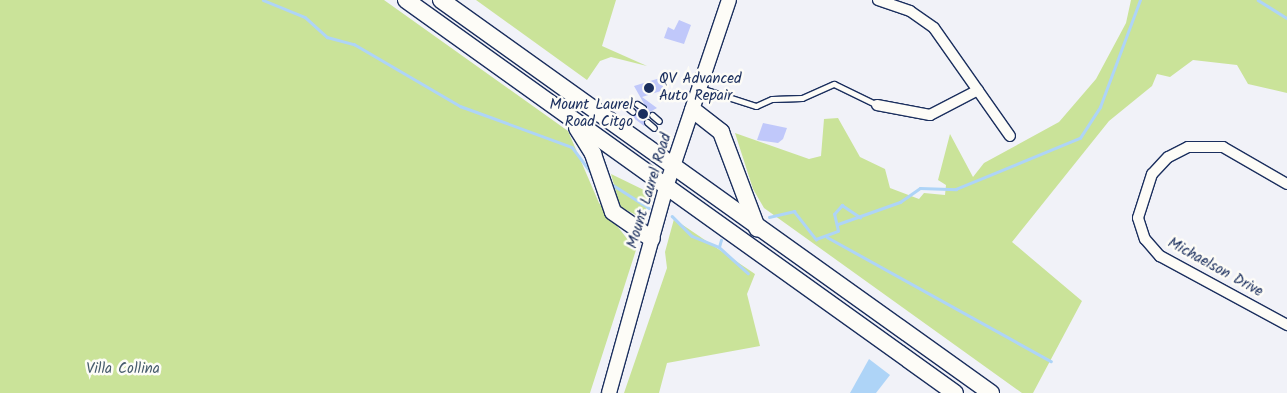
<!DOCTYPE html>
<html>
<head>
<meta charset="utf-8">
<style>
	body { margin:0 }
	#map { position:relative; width:1287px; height:393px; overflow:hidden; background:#f1f2f8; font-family:Kalam,sans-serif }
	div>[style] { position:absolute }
	.green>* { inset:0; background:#cae399 }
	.water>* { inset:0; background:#aed4f7 }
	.stream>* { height:2.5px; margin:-1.25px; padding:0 1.25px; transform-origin:1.25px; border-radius:1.25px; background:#aed4f7 }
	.building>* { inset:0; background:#c0c8fa }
	.roads { filter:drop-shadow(1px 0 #1b2f5e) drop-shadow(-1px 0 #1b2f5e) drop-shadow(0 1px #1b2f5e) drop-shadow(0 -1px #1b2f5e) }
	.service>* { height:5px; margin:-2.5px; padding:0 2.5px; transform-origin:2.5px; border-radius:2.5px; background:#fdfcf7 }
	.minor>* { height:10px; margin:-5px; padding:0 5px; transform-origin:5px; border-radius:5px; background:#fdfcf7 }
	.secondary>* { height:14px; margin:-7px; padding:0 7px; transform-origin:7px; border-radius:7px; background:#fdfcf7 }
	.trunk>* { height:16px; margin:-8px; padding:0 8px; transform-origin:8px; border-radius:8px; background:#fdfcf7 }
	.dots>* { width:14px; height:14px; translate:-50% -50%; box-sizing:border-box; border:2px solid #fdfcf7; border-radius:50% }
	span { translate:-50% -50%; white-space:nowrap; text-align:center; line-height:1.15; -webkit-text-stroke:5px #fdfcf7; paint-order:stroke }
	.poi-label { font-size:15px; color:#1b2f5e }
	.left { translate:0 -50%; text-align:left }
	.right { translate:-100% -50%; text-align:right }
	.street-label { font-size:15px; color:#1b2f5e }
	.park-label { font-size:15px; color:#475c6d }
</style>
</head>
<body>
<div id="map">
	<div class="green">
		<i style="clip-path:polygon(0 0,384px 0,568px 131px,599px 203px,636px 250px,590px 393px,0 393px)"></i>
		<i style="clip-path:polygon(476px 0,616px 0,602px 46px,647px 66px,611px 57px,600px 61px,587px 80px)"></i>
		<i style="clip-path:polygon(1131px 0,1287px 0,1287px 93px,1248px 84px,1237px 65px,1193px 60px,1170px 77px,1157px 74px,1152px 86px,1109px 121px,1012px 242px,1082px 301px,1033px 393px,1022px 393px,764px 208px,753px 189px,735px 133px,809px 159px,821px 156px,824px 119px,838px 118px,860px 157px,885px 169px,890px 188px,919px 199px,924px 193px,945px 195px,946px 185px,938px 180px,950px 134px,973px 177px,984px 163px,1059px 122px,1096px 79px,1126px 23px)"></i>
		<i style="clip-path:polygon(611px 174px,646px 191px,648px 205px,642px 218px,620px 207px)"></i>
		<i style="clip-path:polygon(674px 219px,755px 274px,747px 294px,760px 346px,667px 363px,659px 393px,624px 393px,667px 268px,665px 252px)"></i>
	</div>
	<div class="water">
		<i style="clip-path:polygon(869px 359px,890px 375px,876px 393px,850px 393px)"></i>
	</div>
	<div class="stream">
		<i style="left:263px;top:0;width:45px;rotate:22deg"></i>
		<i style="left:305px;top:17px;width:30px;rotate:42deg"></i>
		<i style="left:327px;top:37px;width:28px;rotate:15deg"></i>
		<i style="left:354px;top:44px;width:123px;rotate:30.3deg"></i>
		<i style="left:460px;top:106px;width:119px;rotate:20.1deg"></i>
		<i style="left:572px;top:147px;width:35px;rotate:53deg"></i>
		<i style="left:1258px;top:0;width:34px;rotate:32deg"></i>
		<i style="left:610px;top:183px;width:46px;rotate:32.7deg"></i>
		<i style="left:672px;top:216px;width:28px;rotate:45deg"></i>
		<i style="left:692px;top:236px;width:29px;rotate:22deg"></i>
		<i style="left:719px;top:247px;width:39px;rotate:42deg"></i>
		<i style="left:769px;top:217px;width:26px;rotate:-13deg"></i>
		<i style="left:794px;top:211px;width:36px;rotate:52deg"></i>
		<i style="left:816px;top:239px;width:23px;rotate:-20deg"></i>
		<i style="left:838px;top:231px;width:17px;rotate:-103deg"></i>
		<i style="left:834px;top:214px;width:12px;rotate:-48deg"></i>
		<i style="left:842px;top:205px;width:22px;rotate:34deg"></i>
		<i style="left:838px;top:224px;width:66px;rotate:-19.5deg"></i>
		<i style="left:900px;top:202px;width:24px;rotate:-35deg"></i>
		<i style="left:920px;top:188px;width:36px;rotate:2deg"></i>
		<i style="left:956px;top:189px;width:134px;rotate:-22.4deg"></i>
		<i style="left:1080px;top:138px;width:37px;rotate:-57deg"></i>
		<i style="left:1100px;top:107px;width:114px;rotate:-69.5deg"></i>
		<i style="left:827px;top:237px;width:256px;rotate:29deg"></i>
		<i style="left:719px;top:247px;width:7px;rotate:-74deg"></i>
	</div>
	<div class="building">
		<i style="clip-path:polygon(679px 20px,691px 25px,684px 44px,664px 38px,668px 27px,674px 30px)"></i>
		<i style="clip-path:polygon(660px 78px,664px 90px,642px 97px,657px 108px,648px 113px,644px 126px,631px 116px,637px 114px,636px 108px,643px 112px,647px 109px,634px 86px)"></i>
		<i style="clip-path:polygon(763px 123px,787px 128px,783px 139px,778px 143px,757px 140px)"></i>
	</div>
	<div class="roads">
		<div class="service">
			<i style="left:700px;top:88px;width:59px;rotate:17.8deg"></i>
			<i style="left:756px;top:106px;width:17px;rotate:-24deg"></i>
			<i style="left:772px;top:99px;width:30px;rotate:-2deg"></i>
			<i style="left:802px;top:98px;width:35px;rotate:-24deg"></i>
			<i style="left:834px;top:84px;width:48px;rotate:26deg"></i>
			<i style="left:637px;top:104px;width:7px;rotate:34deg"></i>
			<i style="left:628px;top:108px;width:6px;rotate:39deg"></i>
			<i style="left:652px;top:115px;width:9px;rotate:41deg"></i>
			<i style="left:647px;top:122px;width:9px;rotate:41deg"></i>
		</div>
		<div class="minor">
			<i style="left:878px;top:0;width:34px;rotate:19deg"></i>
			<i style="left:910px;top:11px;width:29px;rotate:35deg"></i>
			<i style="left:934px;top:28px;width:132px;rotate:54.9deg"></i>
			<i style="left:877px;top:105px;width:54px;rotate:10.7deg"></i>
			<i style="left:930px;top:115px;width:54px;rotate:-27.5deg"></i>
			<i style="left:1287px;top:184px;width:74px;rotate:-150deg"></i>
			<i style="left:1223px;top:147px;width:35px;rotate:180deg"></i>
			<i style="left:1188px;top:147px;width:22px;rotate:153deg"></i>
			<i style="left:1168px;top:157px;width:23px;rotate:133deg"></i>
			<i style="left:1152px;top:174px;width:46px;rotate:107.7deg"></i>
			<i style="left:1138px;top:218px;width:22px;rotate:72deg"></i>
			<i style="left:1145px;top:239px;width:23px;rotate:49deg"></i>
			<i style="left:1160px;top:256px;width:145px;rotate:28.5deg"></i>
		</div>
		<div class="secondary">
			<i style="left:609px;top:393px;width:214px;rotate:-74.5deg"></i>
			<i style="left:666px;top:187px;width:197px;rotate:-71.4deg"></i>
		</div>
		<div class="trunk">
			<i style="left:406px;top:0;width:675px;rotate:35.6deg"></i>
			<i style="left:441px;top:0;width:676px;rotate:35.55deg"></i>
			<i style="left:693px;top:110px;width:36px;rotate:38deg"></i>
			<i style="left:721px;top:132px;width:103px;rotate:69.4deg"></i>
			<i style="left:577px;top:128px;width:31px;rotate:58deg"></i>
			<i style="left:593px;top:154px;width:61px;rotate:71deg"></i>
			<i style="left:613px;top:212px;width:47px;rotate:34.7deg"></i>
		</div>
	</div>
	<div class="dots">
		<i style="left:649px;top:88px;background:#1b2f5e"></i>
		<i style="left:643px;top:114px;background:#1b2f5e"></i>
	</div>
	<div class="poi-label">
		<span class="left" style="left:659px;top:88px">QV Advanced<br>Auto Repair</span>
		<span class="right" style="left:633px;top:114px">Mount Laurel<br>Road Citgo</span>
	</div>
	<div class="street-label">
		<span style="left:650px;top:191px;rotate:-73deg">Mount Laurel Road</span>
		<span style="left:1215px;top:268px;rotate:29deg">Michaelson Drive</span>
	</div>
	<div class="park-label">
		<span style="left:123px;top:370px">Villa Collina</span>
	</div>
</div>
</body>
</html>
